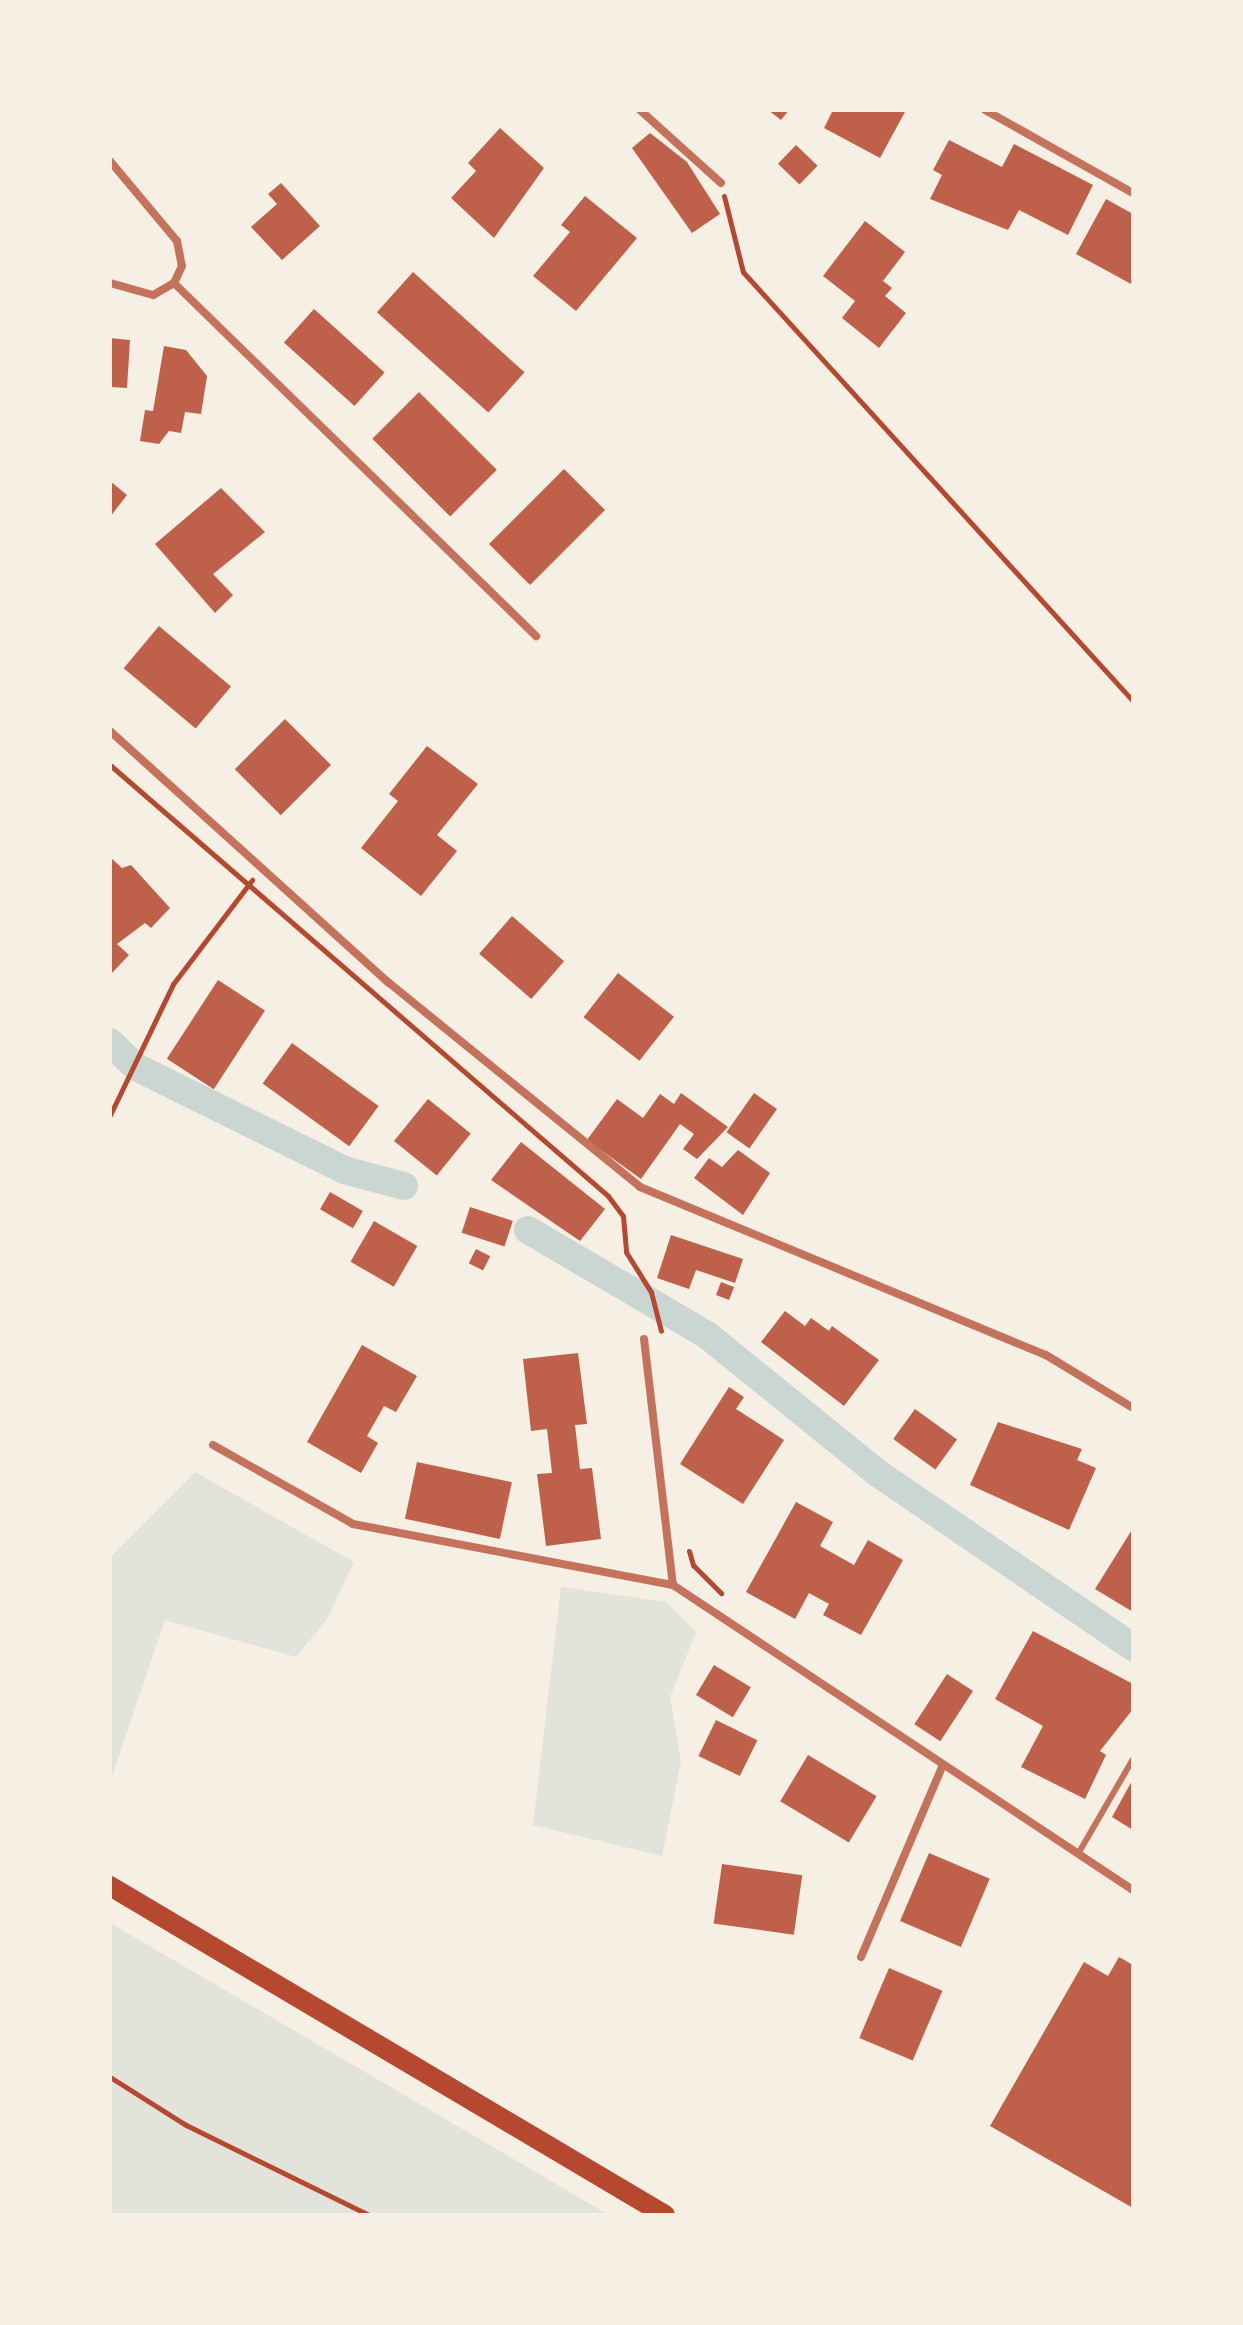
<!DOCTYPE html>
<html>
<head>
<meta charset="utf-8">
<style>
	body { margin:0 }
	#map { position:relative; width:1243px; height:2325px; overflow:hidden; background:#f6efe4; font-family:"Public Sans",sans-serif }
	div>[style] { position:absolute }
	.green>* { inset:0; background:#e2e4dc }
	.canal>* { height:28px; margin:-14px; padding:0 14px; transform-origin:14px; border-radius:14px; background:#c9d6d2 }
	.building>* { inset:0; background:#bf614a; transform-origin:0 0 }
	.path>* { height:5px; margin:-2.5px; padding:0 2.5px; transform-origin:2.5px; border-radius:2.5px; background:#b5482f }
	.service>* { height:6px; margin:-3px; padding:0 3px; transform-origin:3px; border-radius:3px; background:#c5725c }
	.minor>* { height:8px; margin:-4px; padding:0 4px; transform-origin:4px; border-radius:4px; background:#c5725c }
	.primary>* { height:20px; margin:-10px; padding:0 10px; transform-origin:10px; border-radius:10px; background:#b5482f }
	span { translate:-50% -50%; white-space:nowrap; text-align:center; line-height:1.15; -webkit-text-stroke:8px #f6efe4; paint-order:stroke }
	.frame { position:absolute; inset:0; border:112px solid #f6efe4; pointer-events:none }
</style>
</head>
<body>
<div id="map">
	<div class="green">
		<i style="clip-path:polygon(195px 1472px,354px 1562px,327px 1619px,296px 1657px,165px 1620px,110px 1782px,110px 1557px)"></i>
		<i style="clip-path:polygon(561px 1587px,666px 1602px,696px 1632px,670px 1697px,681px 1761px,662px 1856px,533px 1825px)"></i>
		<i style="clip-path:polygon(110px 1923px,425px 2107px,609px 2215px,110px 2215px)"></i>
	</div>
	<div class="canal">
		<i style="left:110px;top:1042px;width:36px;rotate:44deg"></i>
		<i style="left:136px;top:1067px;width:232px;rotate:26.3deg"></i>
		<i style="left:344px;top:1170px;width:62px;rotate:14.9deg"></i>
		<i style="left:528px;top:1230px;width:208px;rotate:30.4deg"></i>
		<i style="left:707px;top:1335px;width:218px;rotate:39deg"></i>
		<i style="left:876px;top:1472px;width:311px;rotate:34.3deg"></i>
	</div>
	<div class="building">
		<i style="clip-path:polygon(768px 110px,789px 110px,781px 120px)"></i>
		<i style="clip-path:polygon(833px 110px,906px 110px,880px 158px,824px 128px)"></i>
		<i style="clip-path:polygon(500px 128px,544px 168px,494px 238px,451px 198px,476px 171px,468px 163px)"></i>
		<i style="clip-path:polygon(650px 133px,687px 162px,720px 214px,692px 233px,632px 148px)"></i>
		<i style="clip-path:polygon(949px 140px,1002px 167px,1014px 144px,1093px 185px,1068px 235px,1019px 210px,1008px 230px,930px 199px,942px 175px,933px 170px)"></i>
		<i style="left:796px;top:145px;width:30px;height:26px;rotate:44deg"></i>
		<i style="clip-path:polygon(281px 183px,320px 226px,282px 260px,251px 227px,277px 204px,268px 194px)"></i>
		<i style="clip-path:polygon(585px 196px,637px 238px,576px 311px,533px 276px,570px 232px,561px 225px)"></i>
		<i style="clip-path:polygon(1106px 199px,1133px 214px,1133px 285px,1076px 254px)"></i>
		<i style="clip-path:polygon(865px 221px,905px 252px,883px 281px,892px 288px,885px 296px,906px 313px,879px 348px,842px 318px,855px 301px,823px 276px)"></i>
		<i style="left:413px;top:272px;width:150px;height:54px;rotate:42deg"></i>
		<i style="left:314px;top:309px;width:95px;height:45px;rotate:42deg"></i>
		<i style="clip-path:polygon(110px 338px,130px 340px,127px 388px,110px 387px)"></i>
		<i style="clip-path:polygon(164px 346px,186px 350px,207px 376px,201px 414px,185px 412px,181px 433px,169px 431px,159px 444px,140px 441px,145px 410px,153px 411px)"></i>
		<i style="left:419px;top:392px;width:110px;height:66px;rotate:45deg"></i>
		<i style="left:564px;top:469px;width:58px;height:106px;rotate:45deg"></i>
		<i style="clip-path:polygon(110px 481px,127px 495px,110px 517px)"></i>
		<i style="clip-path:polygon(221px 488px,265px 532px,213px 574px,233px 595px,215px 613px,155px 544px)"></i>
		<i style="left:159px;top:626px;width:94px;height:55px;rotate:40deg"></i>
		<i style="left:285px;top:719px;width:65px;height:71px;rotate:45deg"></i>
		<i style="clip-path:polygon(427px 746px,478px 784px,437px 835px,457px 851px,421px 896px,361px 848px,398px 801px,389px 794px)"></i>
		<i style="clip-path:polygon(110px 857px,122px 868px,131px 865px,170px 908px,151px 928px,145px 923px,117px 944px,129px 955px,110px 975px)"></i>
		<i style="left:512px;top:916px;width:69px;height:50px;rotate:41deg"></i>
		<i style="left:618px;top:973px;width:71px;height:56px;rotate:38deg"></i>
		<i style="left:218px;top:980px;width:56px;height:94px;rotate:33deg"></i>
		<i style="left:292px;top:1043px;width:107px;height:50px;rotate:36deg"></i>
		<i style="clip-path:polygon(681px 1093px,728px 1127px,697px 1159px,683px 1149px,694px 1134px,680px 1124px,641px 1179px,587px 1140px,617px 1099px,643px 1118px,660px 1094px,674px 1104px)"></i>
		<i style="left:754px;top:1093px;width:28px;height:48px;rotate:35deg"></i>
		<i style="left:428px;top:1099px;width:55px;height:54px;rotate:39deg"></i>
		<i style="clip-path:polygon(521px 1142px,605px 1209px,580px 1241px,491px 1180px)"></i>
		<i style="clip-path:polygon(738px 1150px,770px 1173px,743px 1215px,694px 1178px,709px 1158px,722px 1167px)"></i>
		<i style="left:330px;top:1192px;width:38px;height:20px;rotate:30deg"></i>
		<i style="left:470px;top:1207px;width:45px;height:27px;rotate:18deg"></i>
		<i style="left:374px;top:1221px;width:50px;height:47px;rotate:30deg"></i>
		<i style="clip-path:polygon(671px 1235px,743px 1259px,735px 1283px,696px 1270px,689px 1289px,657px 1278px)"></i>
		<i style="left:476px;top:1249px;width:16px;height:16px;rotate:27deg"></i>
		<i style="left:721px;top:1282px;width:14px;height:14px;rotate:21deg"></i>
		<i style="clip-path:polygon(785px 1311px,805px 1326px,811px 1318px,829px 1331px,832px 1326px,879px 1360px,844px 1406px,761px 1342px)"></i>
		<i style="clip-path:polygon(362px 1345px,417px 1376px,396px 1412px,384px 1406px,367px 1436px,378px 1443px,361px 1473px,307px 1442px)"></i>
		<i style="clip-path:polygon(578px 1353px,587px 1424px,575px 1425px,580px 1469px,592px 1468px,601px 1539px,546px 1546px,537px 1474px,552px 1473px,547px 1429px,531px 1431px,523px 1359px)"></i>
		<i style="clip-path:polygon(729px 1387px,744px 1397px,736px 1409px,784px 1440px,743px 1504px,680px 1464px)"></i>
		<i style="left:915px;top:1409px;width:52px;height:37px;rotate:36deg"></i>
		<i style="clip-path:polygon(998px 1422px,1082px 1449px,1077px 1460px,1096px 1468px,1069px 1530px,970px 1485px)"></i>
		<i style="left:417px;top:1462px;width:97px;height:58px;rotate:12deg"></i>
		<i style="clip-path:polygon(796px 1502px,833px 1522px,820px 1546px,854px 1565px,868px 1540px,903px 1560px,861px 1635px,823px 1615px,829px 1604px,809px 1593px,795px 1619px,746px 1592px)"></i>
		<i style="clip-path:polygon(1133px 1528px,1133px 1612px,1095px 1589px)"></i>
		<i style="clip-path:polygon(1033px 1631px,1133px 1684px,1133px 1709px,1100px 1751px,1106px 1755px,1085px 1799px,1021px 1767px,1043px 1726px,995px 1699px)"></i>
		<i style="left:714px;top:1665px;width:43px;height:35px;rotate:31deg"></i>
		<i style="left:947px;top:1674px;width:31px;height:60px;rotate:33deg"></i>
		<i style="left:716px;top:1720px;width:46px;height:40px;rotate:26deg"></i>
		<i style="left:808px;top:1755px;width:80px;height:54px;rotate:31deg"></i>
		<i style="clip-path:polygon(1133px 1779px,1133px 1830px,1112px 1817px)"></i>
		<i style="left:929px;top:1853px;width:66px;height:74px;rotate:23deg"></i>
		<i style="left:722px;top:1864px;width:81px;height:60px;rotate:8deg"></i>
		<i style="clip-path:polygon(1119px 1957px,1133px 1965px,1133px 2208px,990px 2126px,1084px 1962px,1108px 1976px)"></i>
		<i style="left:889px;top:1968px;width:58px;height:76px;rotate:23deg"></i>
	</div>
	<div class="path">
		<i style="left:724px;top:196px;width:78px;rotate:76deg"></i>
		<i style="left:743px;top:272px;width:580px;rotate:47.73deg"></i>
		<i style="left:110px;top:765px;width:659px;rotate:40.87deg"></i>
		<i style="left:608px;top:1196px;width:25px;rotate:53deg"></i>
		<i style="left:623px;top:1216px;width:36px;rotate:85deg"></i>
		<i style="left:626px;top:1252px;width:47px;rotate:58deg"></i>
		<i style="left:651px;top:1292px;width:40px;rotate:75.6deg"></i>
		<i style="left:110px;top:1115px;width:145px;rotate:-64.3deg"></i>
		<i style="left:173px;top:984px;width:131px;rotate:-52.8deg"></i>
		<i style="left:689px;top:1551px;width:15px;rotate:74deg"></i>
		<i style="left:693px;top:1565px;width:40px;rotate:45deg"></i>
		<i style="left:110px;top:2077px;width:90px;rotate:32.3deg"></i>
		<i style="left:186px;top:2125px;width:204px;rotate:26.2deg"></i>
	</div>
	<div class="service">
		<i style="left:1078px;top:1854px;width:110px;rotate:-59.9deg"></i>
	</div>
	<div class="minor">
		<i style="left:640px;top:110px;width:109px;rotate:42deg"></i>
		<i style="left:985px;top:110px;width:170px;rotate:29.3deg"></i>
		<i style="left:110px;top:161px;width:104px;rotate:50.1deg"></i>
		<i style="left:177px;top:241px;width:25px;rotate:79deg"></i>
		<i style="left:182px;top:266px;width:19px;rotate:115deg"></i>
		<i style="left:174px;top:283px;width:24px;rotate:150deg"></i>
		<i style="left:153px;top:295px;width:45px;rotate:-164.4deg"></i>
		<i style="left:174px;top:283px;width:506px;rotate:44.28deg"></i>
		<i style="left:110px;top:731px;width:375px;rotate:42.1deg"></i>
		<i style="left:388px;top:982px;width:325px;rotate:39.1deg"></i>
		<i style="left:640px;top:1187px;width:439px;rotate:22.5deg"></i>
		<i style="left:1046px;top:1355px;width:102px;rotate:31.3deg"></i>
		<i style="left:644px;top:1339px;width:248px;rotate:83.3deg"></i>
		<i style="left:213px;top:1445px;width:161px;rotate:29.4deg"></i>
		<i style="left:353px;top:1524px;width:326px;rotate:10.8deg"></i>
		<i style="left:673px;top:1585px;width:552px;rotate:33.55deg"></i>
		<i style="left:861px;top:1957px;width:209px;rotate:-66.9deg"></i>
	</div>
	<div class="primary">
		<i style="left:110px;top:1886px;width:645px;rotate:30.66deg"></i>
	</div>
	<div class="frame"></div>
</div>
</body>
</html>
